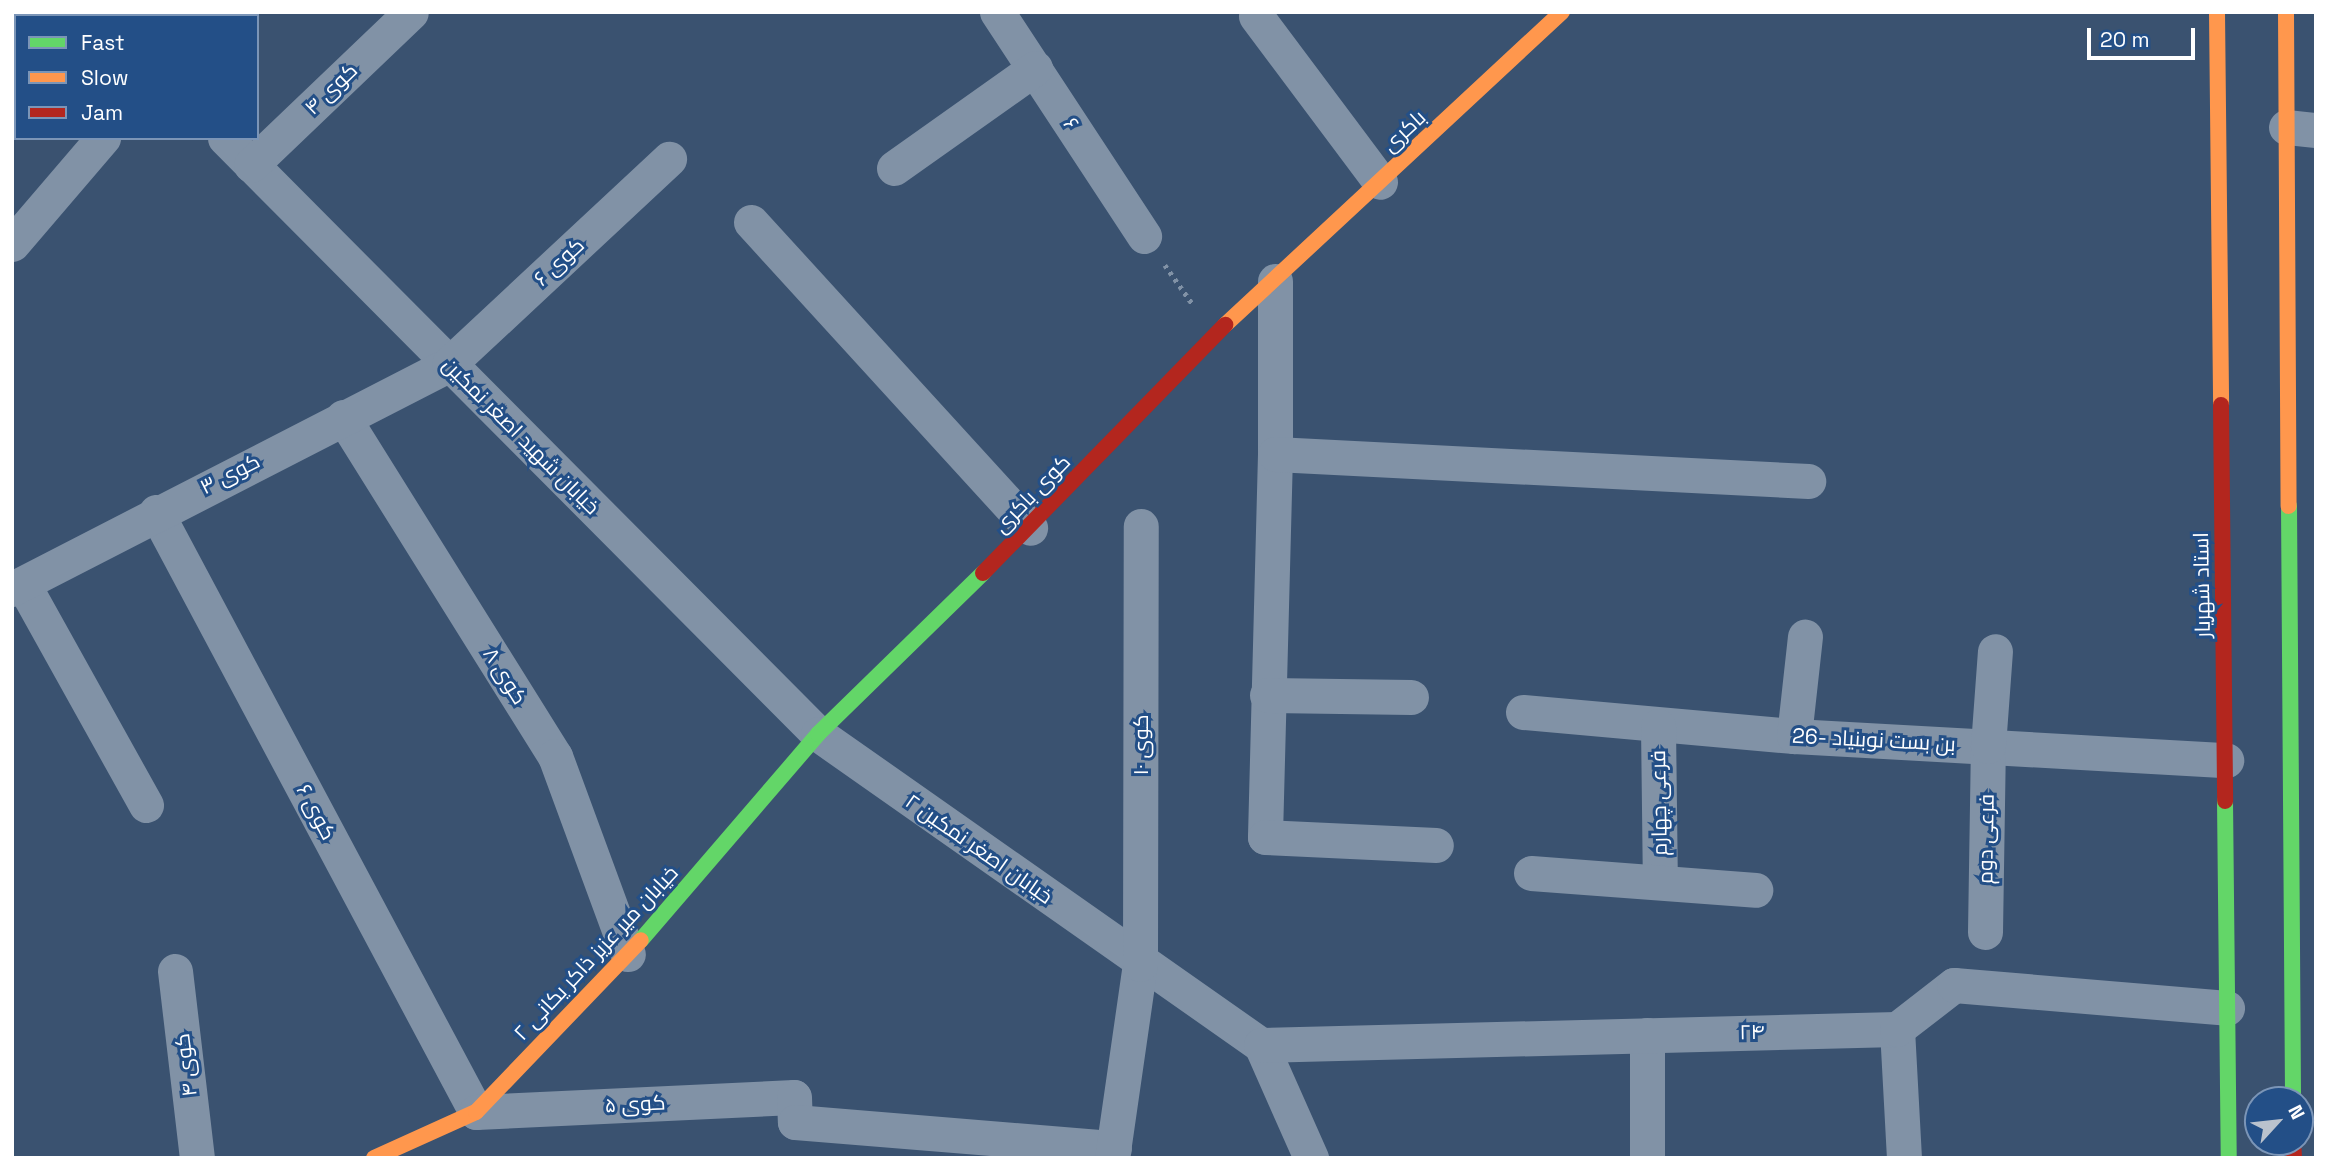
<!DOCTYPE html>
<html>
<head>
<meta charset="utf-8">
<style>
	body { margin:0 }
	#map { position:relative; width:2328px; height:1170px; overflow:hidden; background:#3a5270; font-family:"Space Grotesk",Cairo,sans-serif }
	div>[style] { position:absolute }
	.path>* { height:4.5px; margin-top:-2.25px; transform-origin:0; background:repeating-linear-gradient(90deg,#8192a6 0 3.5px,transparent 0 8.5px) }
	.street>* { height:35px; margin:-17.5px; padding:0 17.5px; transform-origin:17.5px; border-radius:17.5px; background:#8192a6 }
	.fast>* { height:16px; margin:-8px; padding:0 8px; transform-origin:8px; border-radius:8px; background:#63d668 }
	.slow>* { height:16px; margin:-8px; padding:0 8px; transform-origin:8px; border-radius:8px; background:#ff974d }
	.jam>* { height:16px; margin:-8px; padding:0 8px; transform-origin:8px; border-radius:8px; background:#b3261e }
	span { translate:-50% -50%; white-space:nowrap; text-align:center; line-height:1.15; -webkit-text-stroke:6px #234f87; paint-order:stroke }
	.street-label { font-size:21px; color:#fff }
	.frame { position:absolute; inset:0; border:14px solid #fff; pointer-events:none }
	.legend { position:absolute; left:14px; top:14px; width:245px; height:126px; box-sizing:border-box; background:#234f87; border:2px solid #7b95b7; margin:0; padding:9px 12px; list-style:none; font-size:21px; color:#fff }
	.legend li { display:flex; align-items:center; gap:14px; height:35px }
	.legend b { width:35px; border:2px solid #7b95b7 }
	.north { position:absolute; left:2244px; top:1086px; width:70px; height:70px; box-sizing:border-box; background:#234f87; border:2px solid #7b95b7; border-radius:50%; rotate:63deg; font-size:19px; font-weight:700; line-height:28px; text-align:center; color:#fff }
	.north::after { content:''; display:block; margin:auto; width:24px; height:32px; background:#bac2cd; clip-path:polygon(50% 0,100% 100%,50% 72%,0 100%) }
	.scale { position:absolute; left:2087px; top:28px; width:108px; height:32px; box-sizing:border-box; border:4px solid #fff; border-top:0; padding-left:9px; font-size:21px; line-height:24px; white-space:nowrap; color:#fff; -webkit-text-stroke:5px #234f87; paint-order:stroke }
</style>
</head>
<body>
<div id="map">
	<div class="path">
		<i style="left:1165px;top:265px;width:50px;rotate:54.7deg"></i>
	</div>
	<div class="street">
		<i style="left:99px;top:12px;width:6px;rotate:45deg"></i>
		<i style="left:997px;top:12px;width:268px;rotate:56.7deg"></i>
		<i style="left:1256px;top:16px;width:207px;rotate:53.2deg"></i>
		<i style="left:2286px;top:127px;width:30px;rotate:6deg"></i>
		<i style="left:225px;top:138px;width:841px;rotate:45.14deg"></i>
		<i style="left:818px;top:734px;width:541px;rotate:35.07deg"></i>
		<i style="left:1261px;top:1045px;width:124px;rotate:66.1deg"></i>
		<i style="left:251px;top:165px;width:221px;rotate:-43.7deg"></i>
		<i style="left:894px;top:168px;width:173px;rotate:-35.3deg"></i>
		<i style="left:751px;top:222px;width:414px;rotate:47.6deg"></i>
		<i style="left:12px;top:244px;width:140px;rotate:-49.4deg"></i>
		<i style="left:1275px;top:281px;width:173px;rotate:90deg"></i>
		<i style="left:1275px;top:454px;width:383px;rotate:91.5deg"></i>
		<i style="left:1265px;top:837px;width:171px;rotate:2.7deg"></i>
		<i style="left:343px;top:417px;width:400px;rotate:58deg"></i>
		<i style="left:555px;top:756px;width:211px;rotate:69.8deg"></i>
		<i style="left:1275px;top:454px;width:534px;rotate:2.9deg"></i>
		<i style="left:156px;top:512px;width:680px;rotate:61.93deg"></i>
		<i style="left:476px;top:1112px;width:318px;rotate:-2.7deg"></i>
		<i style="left:794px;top:1097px;width:25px;rotate:88deg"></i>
		<i style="left:795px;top:1122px;width:320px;rotate:4.7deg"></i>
		<i style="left:23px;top:584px;width:253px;rotate:60.9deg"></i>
		<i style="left:12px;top:589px;width:492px;rotate:-27.2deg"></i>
		<i style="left:449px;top:364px;width:301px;rotate:-43deg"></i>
		<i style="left:1267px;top:695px;width:144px;rotate:0.8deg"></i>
		<i style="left:1523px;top:712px;width:272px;rotate:5.1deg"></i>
		<i style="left:1794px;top:736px;width:433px;rotate:3.2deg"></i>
		<i style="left:1658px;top:726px;width:154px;rotate:89.3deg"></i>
		<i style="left:1794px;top:736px;width:100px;rotate:-83.7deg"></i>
		<i style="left:1531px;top:873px;width:225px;rotate:4.3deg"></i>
		<i style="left:1985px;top:932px;width:186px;rotate:-89.1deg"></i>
		<i style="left:1988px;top:746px;width:95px;rotate:-85.8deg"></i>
		<i style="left:175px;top:971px;width:188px;rotate:83.3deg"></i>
		<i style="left:1897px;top:1029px;width:129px;rotate:86.9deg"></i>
		<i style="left:1647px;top:1035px;width:123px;rotate:90deg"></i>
		<i style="left:1261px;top:1045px;width:636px;rotate:-1.44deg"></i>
		<i style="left:1897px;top:1029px;width:72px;rotate:-37.7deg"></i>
		<i style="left:1954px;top:985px;width:274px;rotate:4.8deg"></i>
		<i style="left:1112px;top:1158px;width:196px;rotate:-81.8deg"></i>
		<i style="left:1140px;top:964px;width:438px;rotate:-89.9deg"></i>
	</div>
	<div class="fast">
		<i style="left:2289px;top:506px;width:594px;rotate:89.61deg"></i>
		<i style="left:2225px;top:801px;width:357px;rotate:89.4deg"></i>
		<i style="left:641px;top:940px;width:272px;rotate:-49.3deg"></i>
		<i style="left:818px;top:734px;width:231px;rotate:-44.3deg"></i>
	</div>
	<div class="slow">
		<i style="left:2217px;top:12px;width:393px;rotate:89.4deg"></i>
		<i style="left:2286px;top:12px;width:494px;rotate:89.7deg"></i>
		<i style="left:1225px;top:325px;width:460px;rotate:-42.9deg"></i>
		<i style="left:374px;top:1158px;width:112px;rotate:-24.3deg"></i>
		<i style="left:476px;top:1112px;width:238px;rotate:-46.2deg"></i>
	</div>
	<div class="jam">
		<i style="left:2221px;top:405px;width:396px;rotate:89.4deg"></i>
		<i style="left:983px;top:573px;width:347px;rotate:-45.7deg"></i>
		<i style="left:2293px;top:1142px;width:16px;rotate:86deg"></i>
	</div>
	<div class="street-label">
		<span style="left:331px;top:89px;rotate:-44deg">کوی ۴</span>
		<span style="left:1071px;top:124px;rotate:57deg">۶</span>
		<span style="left:1404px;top:131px;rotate:-43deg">باکری</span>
		<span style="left:559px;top:262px;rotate:-43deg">کوی ۶</span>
		<span style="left:521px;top:436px;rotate:45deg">خیابان شهید اصغر نمکین</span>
		<span style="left:230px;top:474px;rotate:-27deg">کوی ۳</span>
		<span style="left:1032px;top:494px;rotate:-46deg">کوی باکری</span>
		<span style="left:2202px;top:585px;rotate:-91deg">استاد شهریار</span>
		<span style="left:505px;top:676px;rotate:58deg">کوی ۸</span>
		<span style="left:1874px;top:740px;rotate:3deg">26- بن بست نوبنیاد</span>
		<span style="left:1141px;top:745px;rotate:-90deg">کوی ۱۰</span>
		<span style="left:1659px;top:803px;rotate:-91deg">فرعی چهارم</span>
		<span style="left:316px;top:812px;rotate:62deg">کوی ۶</span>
		<span style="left:1986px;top:839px;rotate:-89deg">فرعی دوم</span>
		<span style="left:979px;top:849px;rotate:35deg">خیابان اصغر نمکین ۲</span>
		<span style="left:596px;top:953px;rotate:-47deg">۲ خیابان میر عزیز ذاکر یکانی</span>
		<span style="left:1752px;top:1032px;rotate:-1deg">۲۴</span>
		<span style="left:186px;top:1065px;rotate:-97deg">کوی ۴</span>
		<span style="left:635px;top:1104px;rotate:-3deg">کوی ۵</span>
	</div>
	<div class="frame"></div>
	<ul class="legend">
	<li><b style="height:9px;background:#63d668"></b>Fast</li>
	<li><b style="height:9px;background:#ff974d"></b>Slow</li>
	<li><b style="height:9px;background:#b3261e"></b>Jam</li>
	</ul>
	<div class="north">N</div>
	<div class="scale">20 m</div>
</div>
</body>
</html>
